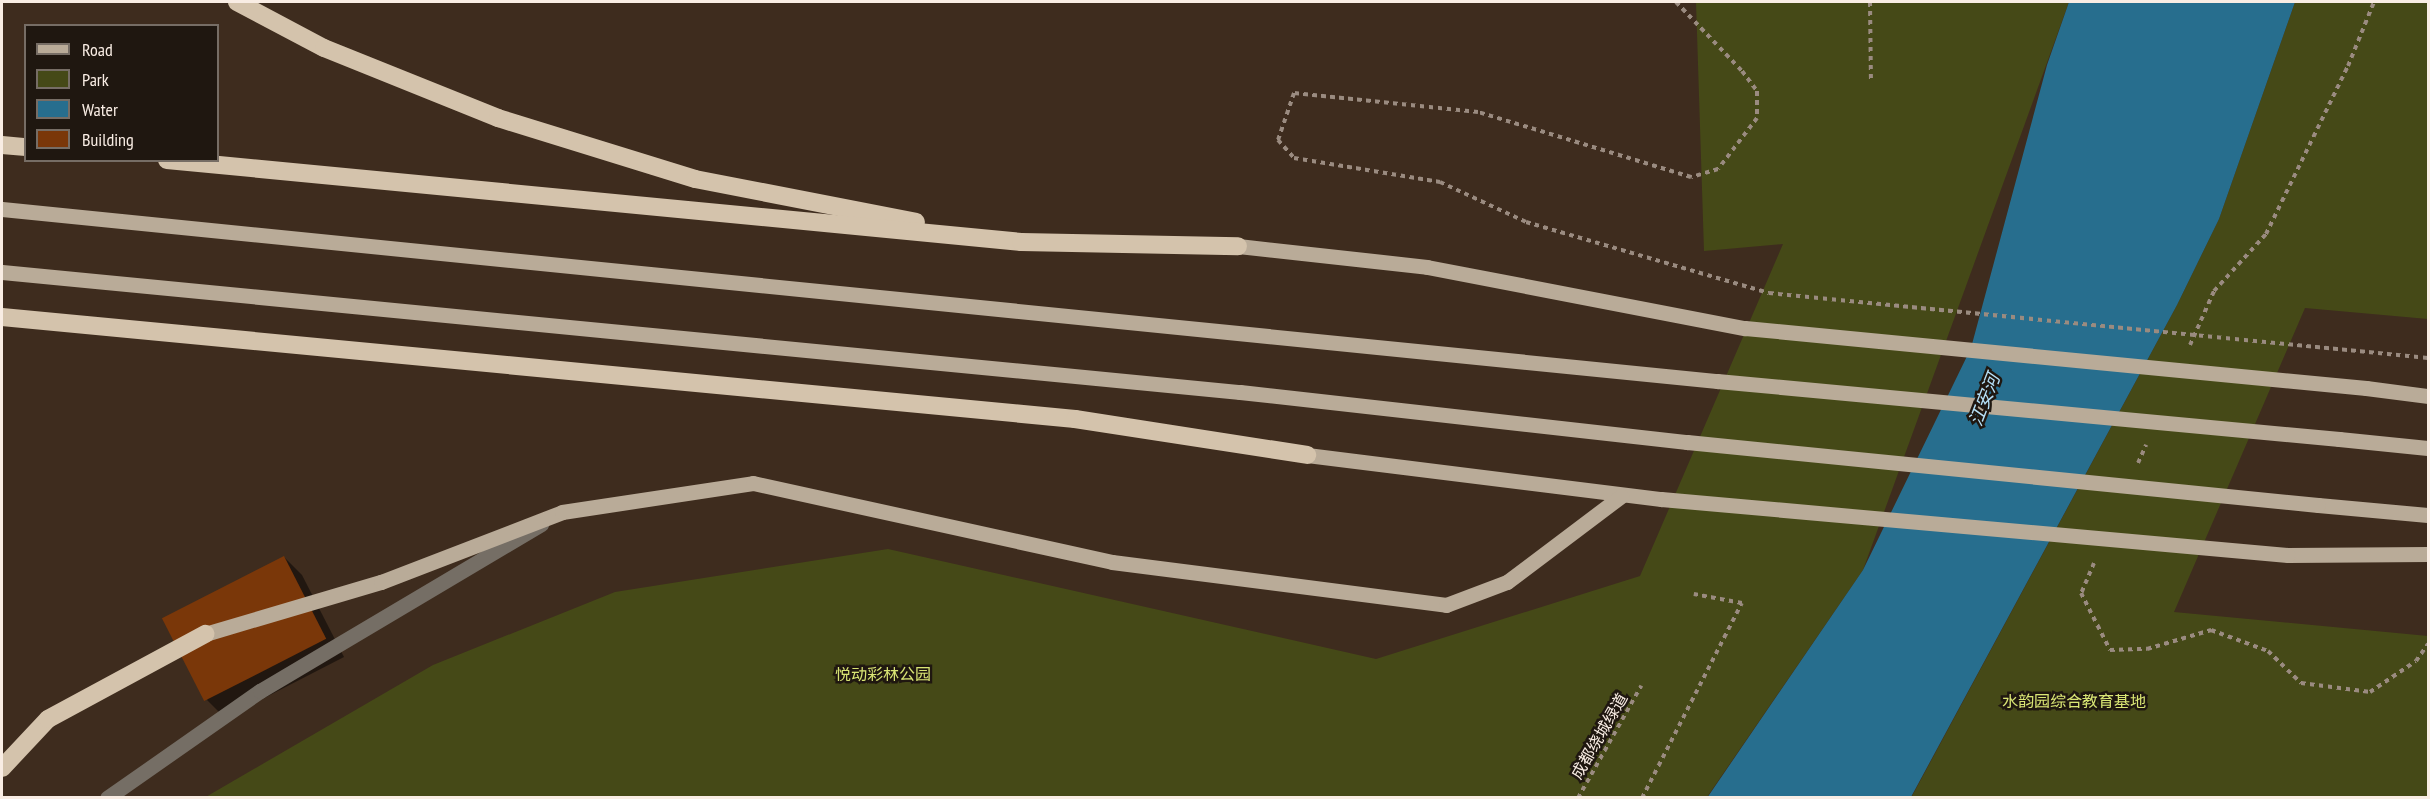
<!DOCTYPE html>
<html>
<head>
<meta charset="utf-8">
<style>
	body { margin:0 }
	#map { position:relative; width:2430px; height:799px; overflow:hidden; background:#3e2c1e; font-family:"PT Sans Narrow","Noto Sans SC",sans-serif }
	div>[style] { position:absolute }
	.green>* { inset:0; background:#454917 }
	.water>* { inset:0; background:#276e8e }
	.shadow>* { inset:0; background:#0007 }
	.building>* { inset:0; background:#7a3709; transform-origin:0 0 }
	.path>* { height:4px; margin-top:-2px; transform-origin:0; background:repeating-linear-gradient(90deg,#9a8b80 0 4.5px,transparent 0 9px) }
	.minor>* { height:15px; margin:-7.5px; padding:0 7.5px; transform-origin:7.5px; border-radius:7.5px; background:#756e65 }
	.major>* { height:15px; margin:-7.5px; padding:0 7.5px; transform-origin:7.5px; border-radius:7.5px; background:#b9ab98 }
	.highway>* { height:18px; margin:-9px; padding:0 9px; transform-origin:9px; border-radius:9px; background:#d4c3ac }
	.path-bridge>* { height:4px; margin-top:-2px; transform-origin:0; background:repeating-linear-gradient(90deg,#9a8b80 0 4.5px,transparent 0 9px) }
	.major-bridge>* { height:15px; margin:-7.5px; padding:0 7.5px; transform-origin:7.5px; border-radius:7.5px; background:#b9ab98 }
	span { translate:-50% -50%; white-space:nowrap; text-align:center; line-height:1.15; -webkit-text-stroke:5px #1f1710; paint-order:stroke }
	.park-label { font-size:16px; color:#d9e574 }
	.street-label { font-size:16px; color:#f9ede4 }
	.water-label { font-size:18px; color:#b7e2f9; font-style:italic }
	.frame { position:absolute; inset:0; border:3px solid #f9ede4; pointer-events:none }
	.legend { position:absolute; left:24px; top:24px; width:195px; height:138px; box-sizing:border-box; background:#1f1710; border:2px solid #766d65; margin:0; padding:8px 10px; list-style:none; font-size:18px; color:#f9ede4 }
	.legend li { display:flex; align-items:center; gap:12px; height:30px }
	.legend b { width:30px; border:2px solid #766d65 }
</style>
</head>
<body>
<div id="map">
	<div class="green">
		<i style="clip-path:polygon(1696px 2px,2069px 2px,1863px 570px,1707px 797px,204px 798px,433px 665px,615px 592px,888px 549px,1376px 659px,1640px 576px,1783px 244px,1704px 251px)"></i>
		<i style="clip-path:polygon(2295px 2px,2428px 2px,2428px 319px,2305px 308px,2174px 612px,2428px 636px,2428px 797px,1911px 798px,2177px 305px,2219px 219px)"></i>
	</div>
	<div class="water">
		<i style="clip-path:polygon(2069px 2px,2295px 2px,2219px 219px,2177px 305px,1911px 797px,1707px 798px,1863px 570px,1971px 348px,2047px 65px)"></i>
	</div>
	<div class="shadow">
		<i style="clip-path:polygon(284px 557px,302px 575px,344px 657px,225px 718px,207px 700px)"></i>
	</div>
	<div class="building">
		<i style="left:284px;top:556px;width:93px;height:137px;rotate:63deg"></i>
	</div>
	<div class="path">
		<i style="left:1676px;top:2px;width:95px;rotate:46.3deg"></i>
		<i style="left:1742px;top:71px;width:25px;rotate:53deg"></i>
		<i style="left:1757px;top:91px;width:27px;rotate:90deg"></i>
		<i style="left:1757px;top:118px;width:64px;rotate:127.4deg"></i>
		<i style="left:1718px;top:169px;width:28px;rotate:163deg"></i>
		<i style="left:1691px;top:177px;width:223px;rotate:-163deg"></i>
		<i style="left:1478px;top:112px;width:185px;rotate:-174.1deg"></i>
		<i style="left:1294px;top:93px;width:50px;rotate:108.8deg"></i>
		<i style="left:1278px;top:140px;width:24px;rotate:48deg"></i>
		<i style="left:1294px;top:158px;width:148px;rotate:9.3deg"></i>
		<i style="left:1440px;top:182px;width:95px;rotate:24.9deg"></i>
		<i style="left:1526px;top:222px;width:253px;rotate:16.3deg"></i>
		<i style="left:1870px;top:2px;width:81px;rotate:89.3deg"></i>
		<i style="left:2190px;top:345px;width:59px;rotate:-66deg"></i>
		<i style="left:2214px;top:291px;width:77px;rotate:-47.6deg"></i>
		<i style="left:2266px;top:234px;width:187px;rotate:-64deg"></i>
		<i style="left:2348px;top:66px;width:69px;rotate:-67.9deg"></i>
		<i style="left:2378px;top:353px;width:50px;rotate:5.7deg"></i>
		<i style="left:2138px;top:463px;width:20px;rotate:-66deg"></i>
		<i style="left:2094px;top:563px;width:33px;rotate:113deg"></i>
		<i style="left:2081px;top:593px;width:64px;rotate:63deg"></i>
		<i style="left:2110px;top:650px;width:37px;rotate:-2deg"></i>
		<i style="left:2147px;top:649px;width:67px;rotate:-16.5deg"></i>
		<i style="left:2211px;top:630px;width:61px;rotate:20.2deg"></i>
		<i style="left:2268px;top:651px;width:46px;rotate:44.1deg"></i>
		<i style="left:2301px;top:683px;width:70px;rotate:7.4deg"></i>
		<i style="left:2370px;top:692px;width:55px;rotate:-34deg"></i>
		<i style="left:2416px;top:661px;width:21px;rotate:-55deg"></i>
		<i style="left:1578px;top:798px;width:129px;rotate:-60.6deg"></i>
		<i style="left:1642px;top:798px;width:219px;rotate:-62.9deg"></i>
		<i style="left:1742px;top:603px;width:49px;rotate:-169.4deg"></i>
	</div>
	<div class="minor">
		<i style="left:107px;top:798px;width:187px;rotate:-35deg"></i>
		<i style="left:260px;top:691px;width:327px;rotate:-30.7deg"></i>
	</div>
	<div class="major">
		<i style="left:2px;top:209px;width:1724px;rotate:5.73deg"></i>
		<i style="left:1238px;top:246px;width:190px;rotate:6.3deg"></i>
		<i style="left:1427px;top:267px;width:324px;rotate:10.9deg"></i>
		<i style="left:2px;top:272px;width:1244px;rotate:5.54deg"></i>
		<i style="left:1240px;top:392px;width:450px;rotate:6.4deg"></i>
		<i style="left:2366px;top:388px;width:63px;rotate:7.4deg"></i>
		<i style="left:2339px;top:439px;width:89px;rotate:5.8deg"></i>
		<i style="left:1307px;top:455px;width:357px;rotate:7.1deg"></i>
		<i style="left:2318px;top:505px;width:110px;rotate:5.2deg"></i>
		<i style="left:2288px;top:555px;width:140px;rotate:-0.4deg"></i>
		<i style="left:205px;top:634px;width:184px;rotate:-16.5deg"></i>
		<i style="left:381px;top:582px;width:194px;rotate:-21.1deg"></i>
		<i style="left:562px;top:512px;width:193px;rotate:-8.6deg"></i>
		<i style="left:753px;top:483px;width:368px;rotate:12.4deg"></i>
		<i style="left:1112px;top:562px;width:337px;rotate:7.3deg"></i>
		<i style="left:1446px;top:605px;width:65px;rotate:-20.7deg"></i>
		<i style="left:1507px;top:582px;width:143px;rotate:-37deg"></i>
	</div>
	<div class="highway">
		<i style="left:237px;top:2px;width:98px;rotate:27.9deg"></i>
		<i style="left:324px;top:48px;width:188px;rotate:21.9deg"></i>
		<i style="left:498px;top:118px;width:206px;rotate:17.2deg"></i>
		<i style="left:695px;top:179px;width:225px;rotate:11deg"></i>
		<i style="left:2px;top:145px;width:24px;rotate:5deg"></i>
		<i style="left:167px;top:160px;width:858px;rotate:5.48deg"></i>
		<i style="left:1021px;top:242px;width:217px;rotate:1.1deg"></i>
		<i style="left:2px;top:317px;width:1078px;rotate:5.43deg"></i>
		<i style="left:1075px;top:419px;width:235px;rotate:8.8deg"></i>
		<i style="left:2px;top:768px;width:67px;rotate:-46.8deg"></i>
		<i style="left:48px;top:719px;width:179px;rotate:-28.4deg"></i>
	</div>
	<div class="path-bridge">
		<i style="left:1769px;top:293px;width:612px;rotate:5.63deg"></i>
	</div>
	<div class="major-bridge">
		<i style="left:1745px;top:328px;width:624px;rotate:5.52deg"></i>
		<i style="left:1717px;top:381px;width:625px;rotate:5.33deg"></i>
		<i style="left:1687px;top:442px;width:634px;rotate:5.7deg"></i>
		<i style="left:1661px;top:499px;width:629px;rotate:5.1deg"></i>
	</div>
	<div class="park-label">
		<span style="left:883px;top:674px">悦动彩林公园</span>
		<span style="left:2074px;top:701px">水韵园综合教育基地</span>
	</div>
	<div class="street-label">
		<span style="left:1599px;top:736px;rotate:-60deg">成都绕城绿道</span>
	</div>
	<div class="water-label">
		<span style="left:1985px;top:400px;rotate:-69deg">江安河</span>
	</div>
	<div class="frame"></div>
	<ul class="legend">
	<li><b style="height:8px;background:#b9ab98"></b>Road</li>
	<li><b style="height:16px;background:#454917"></b>Park</li>
	<li><b style="height:16px;background:#276e8e"></b>Water</li>
	<li><b style="height:16px;background:#7a3709"></b>Building</li>
	</ul>
</div>
</body>
</html>
